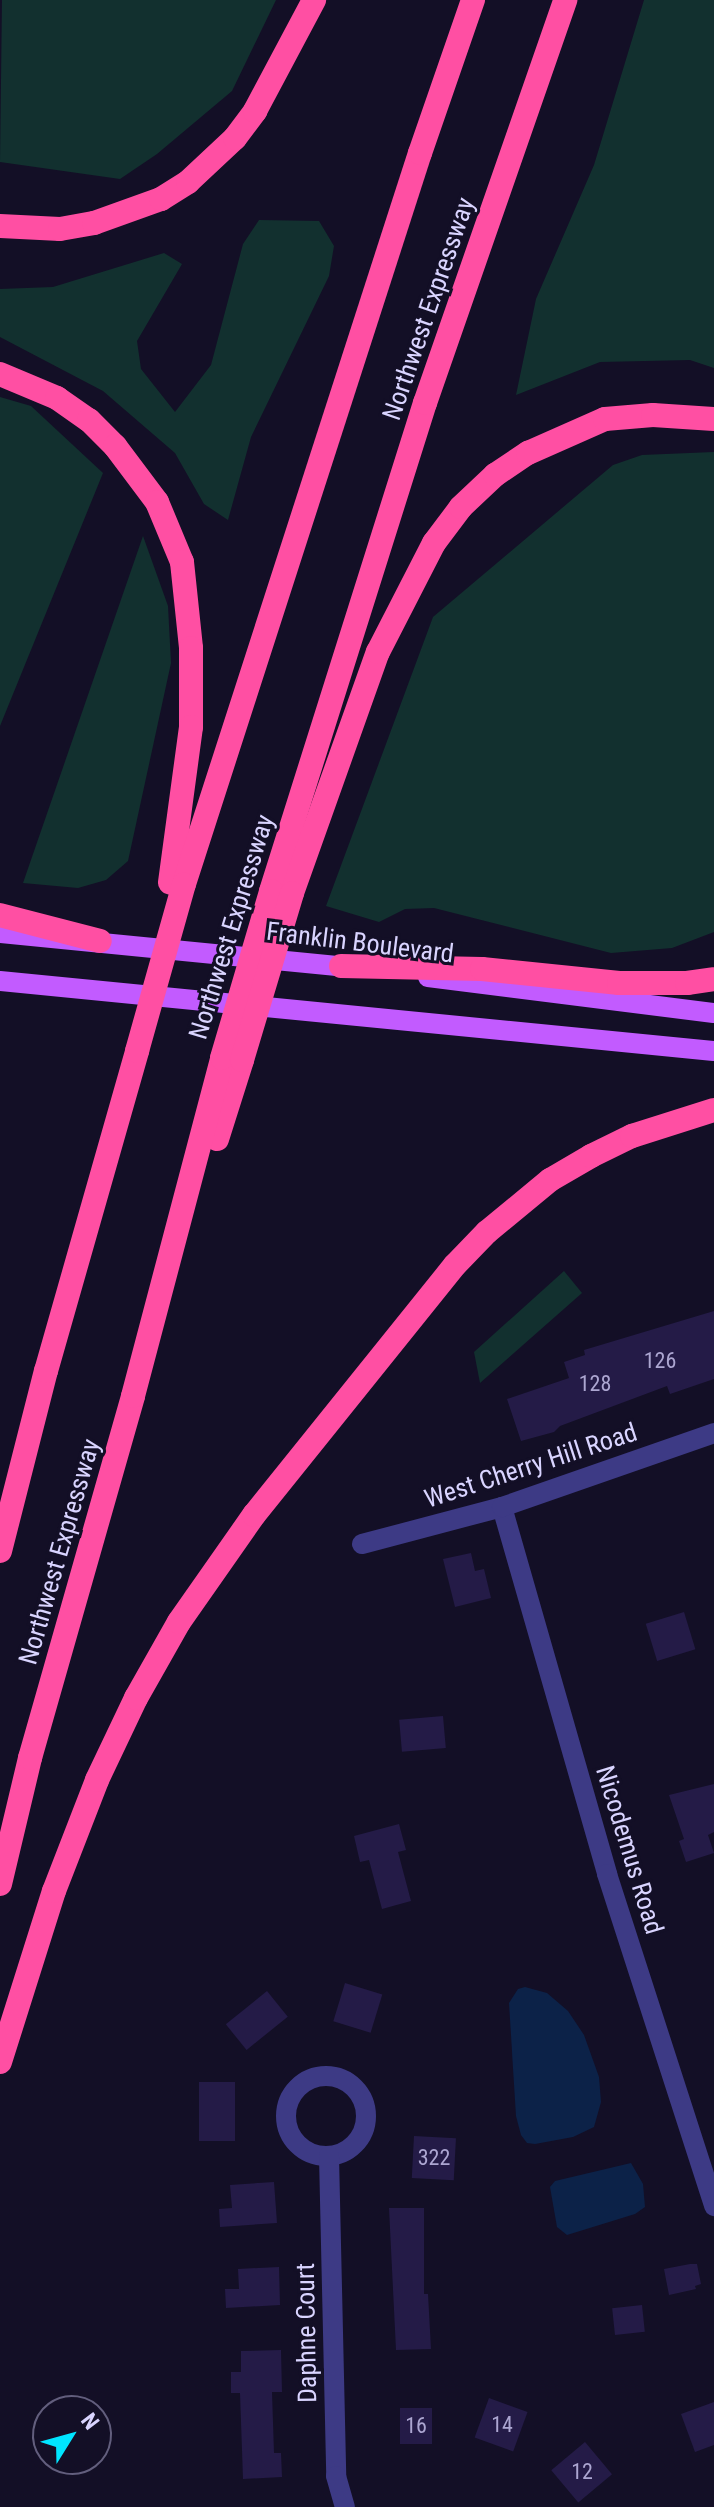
<!DOCTYPE html>
<html>
<head>
<meta charset="utf-8">
<style>
	body { margin:0 }
	#map { position:relative; width:714px; height:2507px; overflow:hidden; background:#130f26; font-family:"Roboto Condensed",sans-serif }
	div>[style] { position:absolute }
	.green>* { inset:0; background:#12302f }
	.water>* { inset:0; background:#0c2248 }
	.building>* { inset:0; background:#241b47; transform-origin:0 0 }
	.minor>* { height:20px; margin:-10px; padding:0 10px; transform-origin:10px; border-radius:10px; background:#3d3a85 }
	.minor>.ring { margin:-10px; padding:0; box-sizing:content-box; background:none; border:20px solid #3d3a85; border-radius:50% }
	.major>* { height:20px; margin:-10px; padding:0 10px; transform-origin:10px; border-radius:10px; background:#c25bff }
	.highway>* { height:24px; margin:-12px; padding:0 12px; transform-origin:12px; border-radius:12px; background:#ff4fa3 }
	.highway-bridge>* { height:24px; margin:-12px; padding:0 12px; transform-origin:12px; border-radius:12px; background:#ff4fa3 }
	span { translate:-50% -50%; white-space:nowrap; text-align:center; line-height:1.15; -webkit-text-stroke:6px #130f26; paint-order:stroke }
	.number-label { font-size:22px; color:#aca6d1 }
	.number-label span { -webkit-text-stroke-width:0 }
	.street-label { font-size:26px; color:#d9d4ff }
	.north { position:absolute; left:32px; top:2395px; width:80px; height:80px; box-sizing:border-box; background:#130f26; border:2px solid #625e7d; border-radius:50%; rotate:53deg; font-size:22px; font-weight:700; line-height:32px; text-align:center; color:#d9d4ff }
	.north::after { content:''; display:block; margin:auto; width:28px; height:36px; background:#00e5ff; clip-path:polygon(50% 0,100% 100%,50% 72%,0 100%) }
</style>
</head>
<body>
<div id="map">
	<div class="green">
		<i style="clip-path:polygon(2px 0,276px 0,232px 91px,157px 154px,120px 179px,0 162px)"></i>
		<i style="clip-path:polygon(644px 0,714px 0,714px 368px,690px 360px,600px 362px,516px 395px,536px 299px,594px 165px)"></i>
		<i style="clip-path:polygon(259px 220px,319px 221px,334px 246px,329px 276px,251px 437px,228px 520px,204px 504px,175px 453px,103px 391px,0 337px,0 289px,53px 287px,164px 253px,182px 264px,137px 341px,141px 369px,175px 412px,211px 365px,243px 244px)"></i>
		<i style="clip-path:polygon(0 397px,31px 406px,103px 473px,0 726px)"></i>
		<i style="clip-path:polygon(714px 452px,714px 932px,672px 948px,611px 953px,434px 908px,405px 909px,379px 922px,326px 906px,433px 617px,613px 465px,642px 455px)"></i>
		<i style="clip-path:polygon(143px 536px,168px 606px,171px 663px,128px 861px,106px 880px,78px 888px,23px 883px)"></i>
		<i style="clip-path:polygon(564px 1271px,582px 1293px,480px 1383px,474px 1352px)"></i>
	</div>
	<div class="water">
		<i style="clip-path:polygon(525px 1987px,547px 1993px,568px 2011px,584px 2035px,599px 2077px,601px 2102px,594px 2127px,573px 2137px,535px 2144px,527px 2143px,521px 2135px,516px 2116px,509px 2003px,518px 1989px)"></i>
		<i style="clip-path:polygon(631px 2163px,643px 2184px,645px 2207px,635px 2214px,567px 2235px,557px 2227px,550px 2187px,555px 2181px)"></i>
	</div>
	<div class="building">
		<i style="clip-path:polygon(714px 1311px,714px 1379px,670px 1394px,667px 1386px,560px 1426px,554px 1432px,521px 1441px,507px 1399px,569px 1378px,564px 1362px,585px 1355px,584px 1350px)"></i>
		<i style="clip-path:polygon(471px 1553px,475px 1571px,484px 1569px,491px 1598px,455px 1607px,443px 1559px)"></i>
		<i style="left:684px;top:1612px;width:39px;height:40px;rotate:73deg"></i>
		<i style="left:443px;top:1716px;width:32px;height:44px;rotate:85deg"></i>
		<i style="clip-path:polygon(714px 1784px,714px 1832px,708px 1835px,714px 1853px,686px 1862px,679px 1841px,684px 1839px,669px 1795px)"></i>
		<i style="clip-path:polygon(399px 1824px,406px 1850px,398px 1852px,411px 1901px,382px 1909px,369px 1860px,360px 1862px,354px 1836px)"></i>
		<i style="left:345px;top:1983px;width:39px;height:40px;rotate:17deg"></i>
		<i style="left:267px;top:1991px;width:33px;height:53px;rotate:51deg"></i>
		<i style="left:199px;top:2082px;width:36px;height:59px"></i>
		<i style="left:414px;top:2136px;width:42px;height:42px;rotate:3deg"></i>
		<i style="clip-path:polygon(274px 2182px,277px 2223px,220px 2227px,219px 2209px,232px 2208px,230px 2185px)"></i>
		<i style="clip-path:polygon(389px 2208px,424px 2208px,424px 2294px,428px 2294px,431px 2349px,396px 2350px)"></i>
		<i style="clip-path:polygon(690px 2264px,697px 2264px,701px 2284px,695px 2286px,696px 2289px,669px 2295px,664px 2269px)"></i>
		<i style="clip-path:polygon(279px 2267px,280px 2305px,226px 2308px,225px 2289px,239px 2289px,238px 2269px)"></i>
		<i style="left:642px;top:2305px;width:27px;height:30px;rotate:84deg"></i>
		<i style="clip-path:polygon(281px 2350px,282px 2392px,272px 2392px,274px 2453px,281px 2453px,282px 2477px,243px 2479px,240px 2393px,231px 2393px,231px 2372px,241px 2372px,241px 2351px)"></i>
		<i style="left:489px;top:2398px;width:41px;height:42px;rotate:20deg"></i>
		<i style="clip-path:polygon(714px 2402px,714px 2445px,695px 2452px,681px 2414px)"></i>
		<i style="left:400px;top:2408px;width:32px;height:36px"></i>
		<i style="left:585px;top:2442px;width:42px;height:44px;rotate:50deg"></i>
	</div>
	<div class="minor">
		<i style="left:502px;top:1507px;width:382px;rotate:74deg"></i>
		<i style="left:607px;top:1874px;width:349px;rotate:72.1deg"></i>
		<i style="left:362px;top:1544px;width:145px;rotate:-14.8deg"></i>
		<i style="left:502px;top:1507px;width:225px;rotate:-19.2deg"></i>
		<i class="ring" style="left:286px;top:2076px;width:60px;height:60px"></i>
		<i style="left:329px;top:2156px;width:320px;rotate:88.7deg"></i>
		<i style="left:336px;top:2476px;width:32px;rotate:74deg"></i>
	</div>
	<div class="major">
		<i style="left:0;top:933px;width:359px;rotate:5.6deg"></i>
		<i style="left:428px;top:977px;width:288px;rotate:7.2deg"></i>
		<i style="left:0;top:981px;width:717px;rotate:5.6deg"></i>
	</div>
	<div class="highway">
		<i style="left:0;top:226px;width:60px;rotate:2.9deg"></i>
		<i style="left:60px;top:229px;width:35px;rotate:-10deg"></i>
		<i style="left:94px;top:223px;width:71px;rotate:-19.7deg"></i>
		<i style="left:161px;top:199px;width:32px;rotate:-32deg"></i>
		<i style="left:188px;top:182px;width:64px;rotate:-43.1deg"></i>
		<i style="left:235px;top:138px;width:34px;rotate:-53deg"></i>
		<i style="left:255px;top:111px;width:126px;rotate:-62deg"></i>
		<i style="left:0;top:374px;width:62px;rotate:22.8deg"></i>
		<i style="left:57px;top:398px;width:39px;rotate:35deg"></i>
		<i style="left:89px;top:420px;width:37px;rotate:45deg"></i>
		<i style="left:115px;top:446px;width:70px;rotate:53.1deg"></i>
		<i style="left:157px;top:502px;width:65px;rotate:67.4deg"></i>
		<i style="left:182px;top:562px;width:86px;rotate:84deg"></i>
		<i style="left:191px;top:648px;width:79px;rotate:90deg"></i>
		<i style="left:191px;top:727px;width:157px;rotate:97.7deg"></i>
		<i style="left:184px;top:884px;width:768px;rotate:-72.11deg"></i>
		<i style="left:420px;top:153px;width:162px;rotate:-70.9deg"></i>
		<i style="left:271px;top:891px;width:512px;rotate:-72.49deg"></i>
		<i style="left:425px;top:403px;width:427px;rotate:-70.8deg"></i>
		<i style="left:292px;top:893px;width:256px;rotate:-70.4deg"></i>
		<i style="left:378px;top:652px;width:123px;rotate:-62.8deg"></i>
		<i style="left:434px;top:543px;width:45px;rotate:-53.1deg"></i>
		<i style="left:461px;top:507px;width:47px;rotate:-43.3deg"></i>
		<i style="left:495px;top:475px;width:40px;rotate:-34deg"></i>
		<i style="left:528px;top:453px;width:84px;rotate:-23.8deg"></i>
		<i style="left:605px;top:419px;width:48px;rotate:-4.8deg"></i>
		<i style="left:653px;top:415px;width:61px;rotate:3.8deg"></i>
		<i style="left:0;top:915px;width:103px;rotate:14.6deg"></i>
		<i style="left:341px;top:966px;width:141px;rotate:1.2deg"></i>
		<i style="left:482px;top:969px;width:138px;rotate:5.8deg"></i>
		<i style="left:619px;top:983px;width:68px"></i>
		<i style="left:687px;top:983px;width:27px;rotate:-8deg"></i>
		<i style="left:217px;top:1139px;width:83px;rotate:-72.4deg"></i>
		<i style="left:0;top:1551px;width:186px;rotate:-75.7deg"></i>
		<i style="left:46px;top:1371px;width:333px;rotate:-74.1deg"></i>
		<i style="left:0;top:1884px;width:130px;rotate:-76.6deg"></i>
		<i style="left:30px;top:1758px;width:376px;rotate:-74.1deg"></i>
		<i style="left:133px;top:1396px;width:350px;rotate:-75.2deg"></i>
		<i style="left:0;top:2062px;width:179px;rotate:-72.5deg"></i>
		<i style="left:54px;top:1891px;width:119px;rotate:-68.8deg"></i>
		<i style="left:97px;top:1780px;width:91px;rotate:-64.6deg"></i>
		<i style="left:136px;top:1698px;width:87px;rotate:-60.5deg"></i>
		<i style="left:179px;top:1622px;width:131px;rotate:-55deg"></i>
		<i style="left:254px;top:1515px;width:321px;rotate:-51.2deg"></i>
		<i style="left:455px;top:1265px;width:46px;rotate:-45.9deg"></i>
		<i style="left:487px;top:1232px;width:82px;rotate:-39.5deg"></i>
		<i style="left:550px;top:1180px;width:48px;rotate:-30.3deg"></i>
		<i style="left:591px;top:1156px;width:46px;rotate:-26deg"></i>
		<i style="left:632px;top:1136px;width:86px;rotate:-17.6deg"></i>
	</div>
	<div class="highway-bridge">
		<i style="left:137px;top:1051px;width:173px;rotate:-74.3deg"></i>
		<i style="left:222px;top:1058px;width:174px;rotate:-73.6deg"></i>
		<i style="left:242px;top:1060px;width:174px;rotate:-73.3deg"></i>
	</div>
	<div class="number-label">
		<span style="left:660px;top:1361px">126</span>
		<span style="left:595px;top:1384px">128</span>
		<span style="left:434px;top:2158px">322</span>
		<span style="left:502px;top:2425px">14</span>
		<span style="left:416px;top:2426px">16</span>
		<span style="left:582px;top:2472px">12</span>
	</div>
	<div class="street-label">
		<span style="left:429px;top:309px;rotate:-71deg">Northwest Expressway</span>
		<span style="left:232px;top:927px;rotate:-73deg">Northwest Expressway</span>
		<span style="left:360px;top:943px;rotate:7deg">Franklin Boulevard</span>
		<span style="left:531px;top:1466px;rotate:-18deg">West Cherry Hill Road</span>
		<span style="left:60px;top:1552px;rotate:-74deg">Northwest Expressway</span>
		<span style="left:629px;top:1850px;rotate:73deg">Nicodemus Road</span>
		<span style="left:307px;top:2333px;rotate:-91deg">Daphne Court</span>
	</div>
	<div class="north">N</div>
</div>
</body>
</html>
